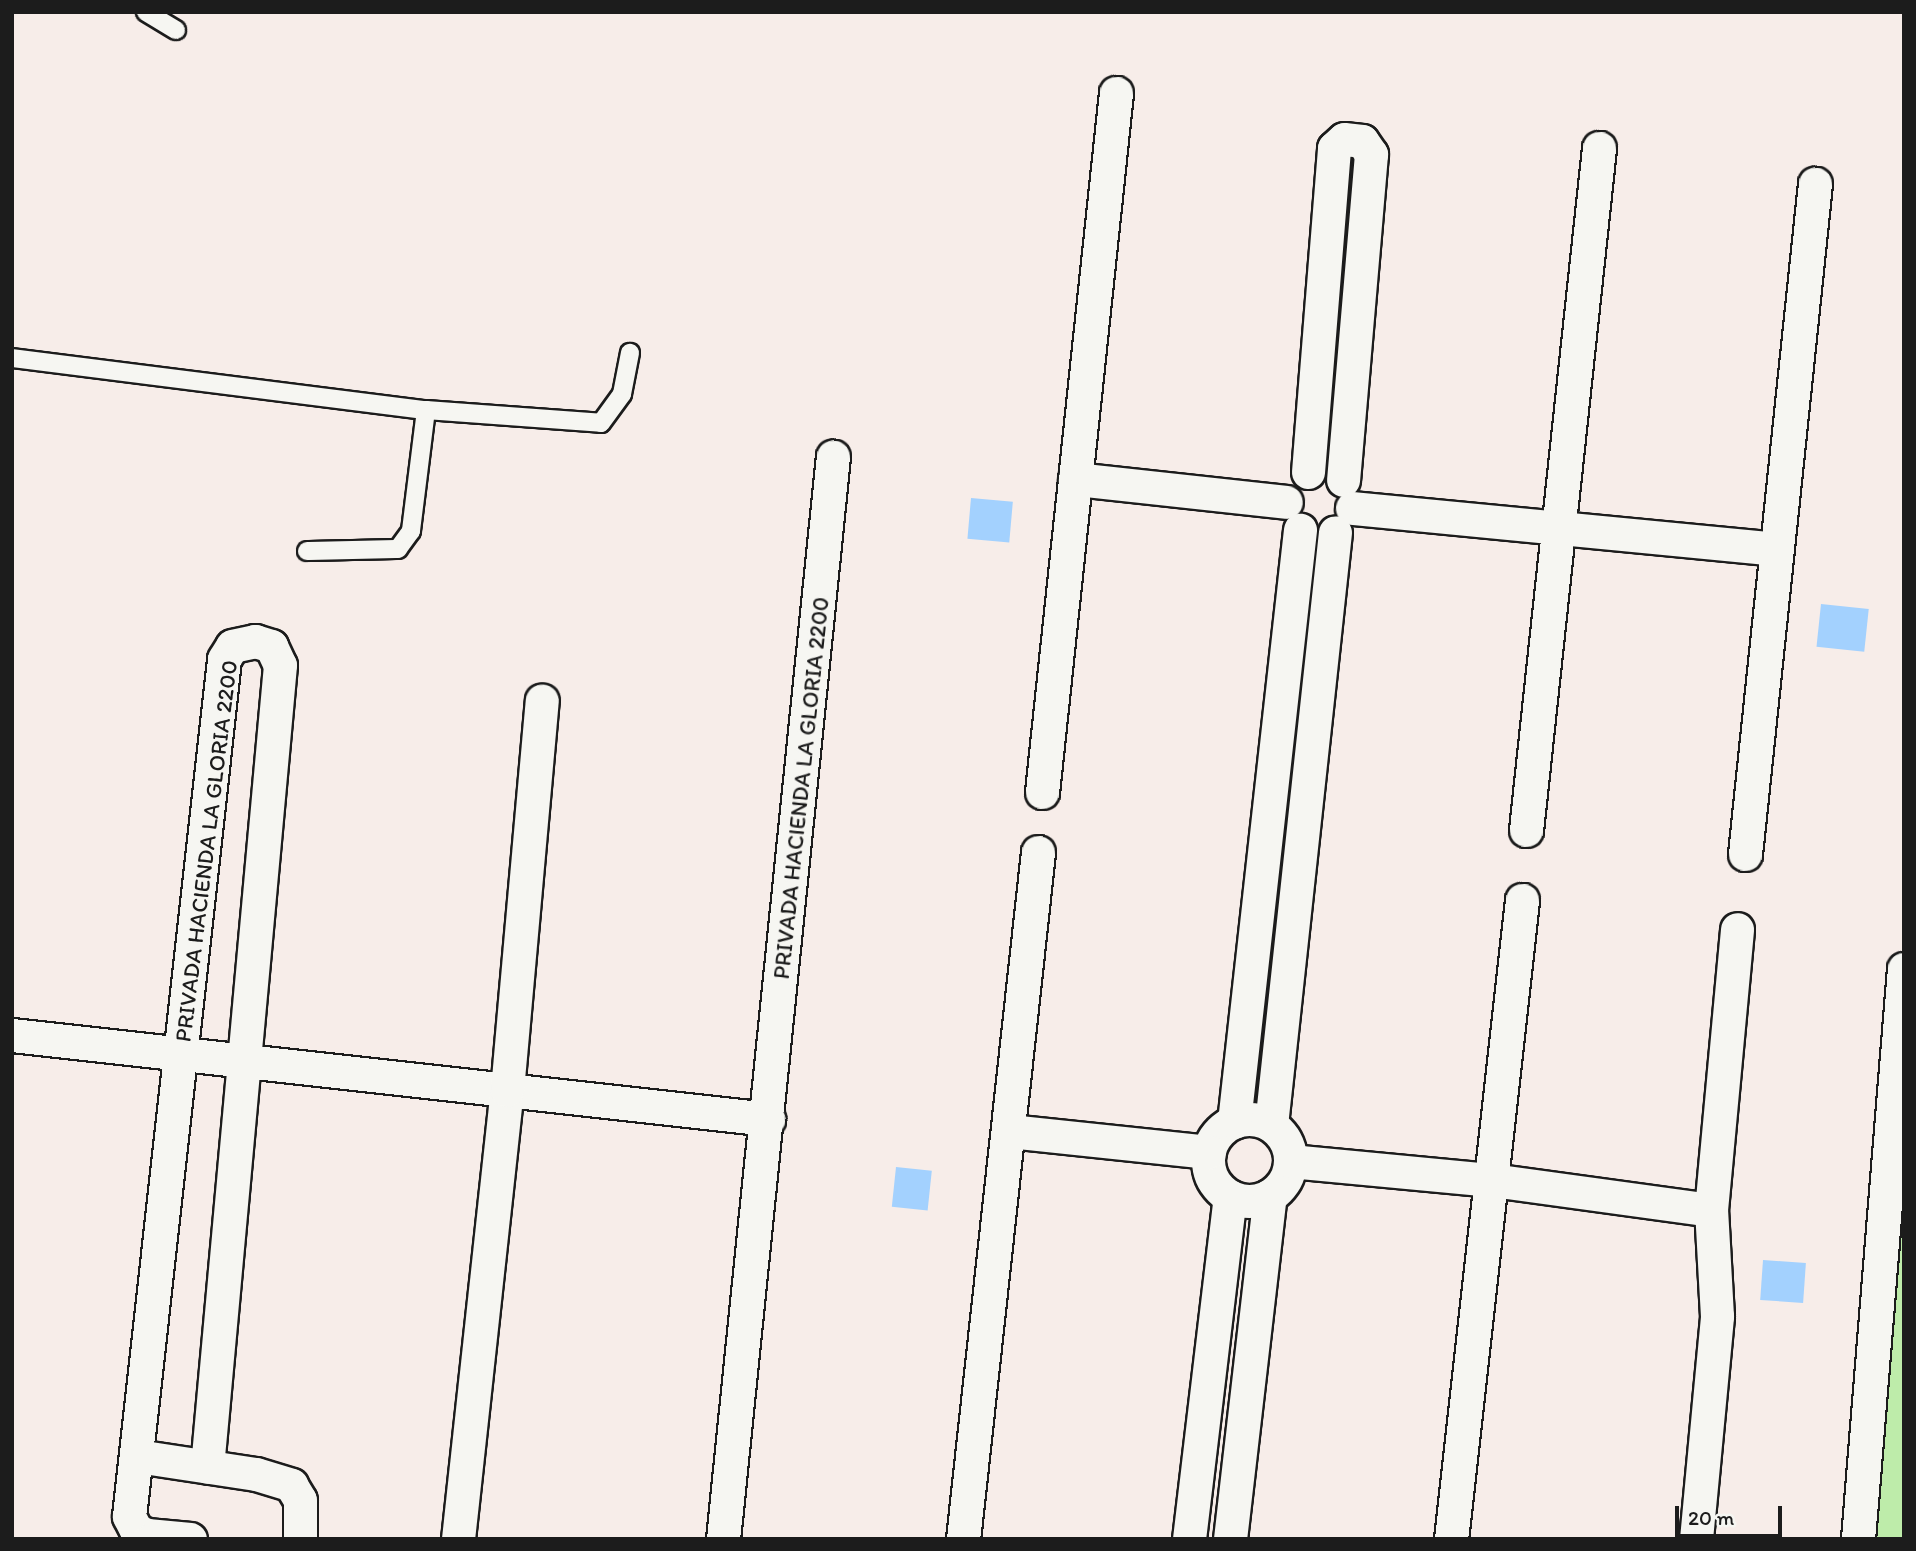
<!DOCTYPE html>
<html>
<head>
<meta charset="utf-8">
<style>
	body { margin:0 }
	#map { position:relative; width:1916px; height:1551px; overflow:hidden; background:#f7ede9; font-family:Itim,sans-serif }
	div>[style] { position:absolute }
	.green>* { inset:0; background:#beecaa }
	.water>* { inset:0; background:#a3d1fe; transform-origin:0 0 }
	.roads { filter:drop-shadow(2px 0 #1c1c1c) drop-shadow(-2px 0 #1c1c1c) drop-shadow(0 2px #1c1c1c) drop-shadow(0 -2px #1c1c1c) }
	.lane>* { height:18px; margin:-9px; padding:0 9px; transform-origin:9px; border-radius:9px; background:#f6f6f2 }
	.street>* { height:33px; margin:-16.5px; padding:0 16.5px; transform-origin:16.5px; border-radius:16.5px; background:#f6f6f2 }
	.street>.ring { margin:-16.5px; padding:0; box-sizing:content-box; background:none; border:33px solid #f6f6f2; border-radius:50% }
	span { translate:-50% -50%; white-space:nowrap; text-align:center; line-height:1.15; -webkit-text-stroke:5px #f6f6f2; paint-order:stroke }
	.street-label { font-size:23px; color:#1c1c1c }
	.frame { position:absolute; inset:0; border:14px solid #1c1c1c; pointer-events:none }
	.scale { position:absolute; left:1675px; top:1506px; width:107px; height:32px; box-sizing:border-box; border:4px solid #1c1c1c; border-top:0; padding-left:9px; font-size:21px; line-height:24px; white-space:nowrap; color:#1c1c1c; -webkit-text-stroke:5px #f6f6f2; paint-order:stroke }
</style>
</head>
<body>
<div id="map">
	<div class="green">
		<i style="clip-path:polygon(1902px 1202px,1904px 1539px,1861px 1539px)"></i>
	</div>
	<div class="water">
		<i style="left:971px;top:498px;width:42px;height:41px;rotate:5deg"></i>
		<i style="left:1821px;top:604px;width:48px;height:43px;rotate:6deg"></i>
		<i style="left:896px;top:1167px;width:36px;height:40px;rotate:6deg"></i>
		<i style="left:1763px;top:1260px;width:43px;height:40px;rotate:4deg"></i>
	</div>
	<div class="roads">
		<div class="lane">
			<i style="left:146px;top:12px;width:35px;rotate:31deg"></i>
			<i style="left:12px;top:358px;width:417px;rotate:7.2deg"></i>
			<i style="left:426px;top:410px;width:122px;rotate:97.1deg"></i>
			<i style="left:411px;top:531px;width:22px;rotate:126deg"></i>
			<i style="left:398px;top:549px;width:91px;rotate:178.7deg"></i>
			<i style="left:426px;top:410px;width:175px;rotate:4.2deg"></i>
			<i style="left:601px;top:423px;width:36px;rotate:-54deg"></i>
			<i style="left:622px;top:394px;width:42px;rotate:-79deg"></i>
		</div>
		<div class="street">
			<i style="left:1308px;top:472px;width:325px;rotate:-85.4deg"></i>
			<i style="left:1334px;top:148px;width:13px;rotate:-42deg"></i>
			<i style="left:1344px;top:139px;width:18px;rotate:6deg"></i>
			<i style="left:1362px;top:141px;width:16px;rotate:55deg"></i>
			<i style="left:1371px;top:154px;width:327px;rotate:94.9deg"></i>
			<i style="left:1075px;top:479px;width:212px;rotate:6.2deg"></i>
			<i style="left:1352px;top:508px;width:424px;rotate:5.5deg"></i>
			<i style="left:1042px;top:792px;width:703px;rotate:-83.96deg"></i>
			<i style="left:1526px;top:830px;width:686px;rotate:-83.89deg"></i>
			<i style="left:1745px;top:854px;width:674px;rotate:-84.04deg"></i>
			<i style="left:12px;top:1035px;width:761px;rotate:6.34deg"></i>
			<i class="ring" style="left:1208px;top:1119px;width:49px;height:49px"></i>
			<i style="left:1234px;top:1122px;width:596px;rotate:-83.64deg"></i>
			<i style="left:1271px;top:1125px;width:596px;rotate:-83.84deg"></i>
			<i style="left:1009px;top:1131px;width:201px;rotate:6deg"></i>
			<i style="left:1290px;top:1161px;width:203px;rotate:5.4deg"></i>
			<i style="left:1492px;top:1180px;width:221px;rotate:7.8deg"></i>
			<i style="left:137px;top:1456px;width:120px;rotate:8.6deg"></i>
			<i style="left:256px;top:1474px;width:37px;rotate:17deg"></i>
			<i style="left:291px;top:1485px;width:17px;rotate:59deg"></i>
			<i style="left:300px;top:1500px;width:39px;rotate:90deg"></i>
			<i style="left:190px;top:1539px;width:43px;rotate:-174.7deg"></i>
			<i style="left:147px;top:1535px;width:12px;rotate:-156deg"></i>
			<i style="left:136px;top:1530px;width:16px;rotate:-117deg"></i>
			<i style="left:129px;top:1516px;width:862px;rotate:-83.67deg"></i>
			<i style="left:224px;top:659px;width:15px;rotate:-58deg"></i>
			<i style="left:232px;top:646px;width:24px;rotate:-12deg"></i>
			<i style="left:255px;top:641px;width:17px;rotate:17deg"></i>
			<i style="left:271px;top:646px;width:21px;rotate:65deg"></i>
			<i style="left:280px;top:665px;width:805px;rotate:95.2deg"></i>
			<i style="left:458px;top:1539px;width:452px;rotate:-83.8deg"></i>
			<i style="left:507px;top:1090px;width:391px;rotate:-84.9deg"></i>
			<i style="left:723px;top:1539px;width:1088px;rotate:-84.2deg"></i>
			<i style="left:963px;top:1539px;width:691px;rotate:-83.77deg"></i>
			<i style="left:1189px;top:1539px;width:345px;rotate:-83.2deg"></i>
			<i style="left:1230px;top:1539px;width:346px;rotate:-83.4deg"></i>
			<i style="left:1451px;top:1539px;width:643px;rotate:-83.66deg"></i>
			<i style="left:1696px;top:1539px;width:224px;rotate:-84.6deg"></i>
			<i style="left:1717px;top:1316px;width:106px;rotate:-93.2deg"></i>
			<i style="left:1711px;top:1210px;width:282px;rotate:-84.7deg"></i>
			<i style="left:1858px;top:1539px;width:572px;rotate:-85.39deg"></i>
		</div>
	</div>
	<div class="street-label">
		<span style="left:801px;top:788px;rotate:-84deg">PRIVADA HACIENDA LA GLORIA 2200</span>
		<span style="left:206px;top:851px;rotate:-83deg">PRIVADA HACIENDA LA GLORIA 2200</span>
	</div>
	<div class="frame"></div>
	<div class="scale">20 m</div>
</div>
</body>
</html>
